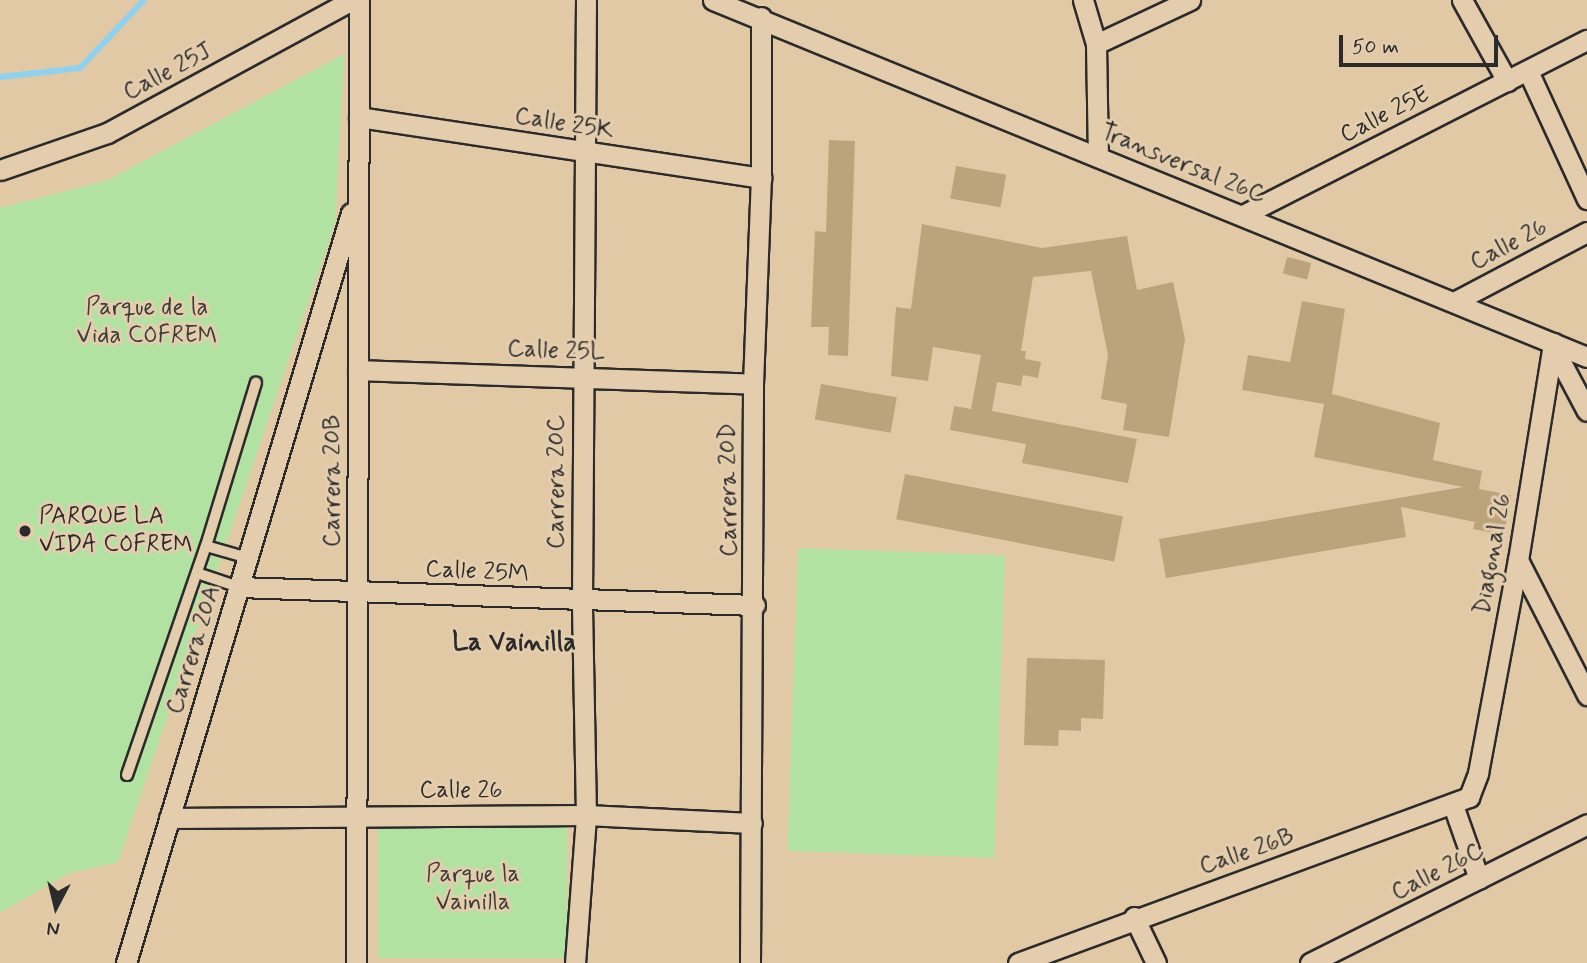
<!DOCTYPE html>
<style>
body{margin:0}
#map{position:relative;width:1587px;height:963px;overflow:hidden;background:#e1c9a6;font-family:Mynerve,sans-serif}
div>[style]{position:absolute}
.green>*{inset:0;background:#b1e2a2;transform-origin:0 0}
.stream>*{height:6px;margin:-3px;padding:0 3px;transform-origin:3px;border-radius:3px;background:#8ed2f0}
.building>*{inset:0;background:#bba47c;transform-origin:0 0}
.roads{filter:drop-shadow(2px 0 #2b2b2b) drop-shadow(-2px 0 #2b2b2b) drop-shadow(0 2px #2b2b2b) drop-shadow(0 -2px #2b2b2b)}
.lane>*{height:10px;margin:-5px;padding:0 5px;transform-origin:5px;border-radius:5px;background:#e4cdad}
.street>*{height:19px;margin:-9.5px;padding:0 9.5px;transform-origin:9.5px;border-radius:9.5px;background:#e4cdad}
.dots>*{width:19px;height:19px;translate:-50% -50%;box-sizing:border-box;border:4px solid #e4cdad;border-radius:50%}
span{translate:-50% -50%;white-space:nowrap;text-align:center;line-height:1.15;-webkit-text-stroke:6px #e4cdad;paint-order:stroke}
.street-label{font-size:24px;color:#2b2b2b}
.park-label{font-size:24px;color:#383d37}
.poi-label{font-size:24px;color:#2b2b2b}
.left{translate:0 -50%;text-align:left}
.neighbourhood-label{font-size:26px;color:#2b2b2b;font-weight:700}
.north{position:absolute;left:21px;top:872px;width:70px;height:70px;-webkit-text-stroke:5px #e4cdad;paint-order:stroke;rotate:187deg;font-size:19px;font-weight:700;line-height:28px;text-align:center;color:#2b2b2b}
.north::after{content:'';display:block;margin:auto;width:24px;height:32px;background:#2b2b2b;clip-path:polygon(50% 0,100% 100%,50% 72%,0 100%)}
.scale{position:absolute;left:1339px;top:35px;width:159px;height:32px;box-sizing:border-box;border:4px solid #2b2b2b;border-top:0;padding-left:9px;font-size:21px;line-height:24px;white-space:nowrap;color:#2b2b2b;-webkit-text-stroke:5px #e4cdad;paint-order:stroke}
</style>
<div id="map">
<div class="green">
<div style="clip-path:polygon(344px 54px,335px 223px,118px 862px,67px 874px,0 913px,0 208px,108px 180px)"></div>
<div style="left:798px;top:548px;width:207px;height:303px;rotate:2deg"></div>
<div style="left:378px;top:819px;width:189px;height:139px"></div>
</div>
<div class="stream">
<div style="left:0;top:77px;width:81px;rotate:-6.4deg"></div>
<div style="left:80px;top:68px;width:93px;rotate:-46.7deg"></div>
</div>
<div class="building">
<div style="clip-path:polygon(829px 140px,855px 141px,848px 356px,828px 355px,829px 327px,811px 327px,815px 231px,826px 232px)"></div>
<div style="left:956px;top:166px;width:51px;height:33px;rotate:10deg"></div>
<div style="clip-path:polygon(922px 224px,1042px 248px,1127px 236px,1137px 290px,1173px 282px,1185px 339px,1169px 437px,1123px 430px,1127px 404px,1101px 399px,1108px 355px,1091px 271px,1033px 277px,1021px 351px,1026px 351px,1025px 359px,1041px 362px,1038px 378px,1023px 375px,1021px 386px,997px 382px,992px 411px,1137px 439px,1128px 483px,1022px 463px,1026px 444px,950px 430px,954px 406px,971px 409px,981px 355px,933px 347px,928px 381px,891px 376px,896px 307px,911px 309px)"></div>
<div style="left:1287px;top:257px;width:25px;height:17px;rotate:14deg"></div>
<div style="clip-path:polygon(1302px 301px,1345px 309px,1332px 394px,1440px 423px,1433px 460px,1482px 471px,1479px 489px,1511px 495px,1504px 535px,1473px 529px,1475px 522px,1401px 507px,1406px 537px,1166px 578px,1159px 539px,1463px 487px,1314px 457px,1324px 404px,1242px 390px,1248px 355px,1290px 362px)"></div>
<div style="left:821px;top:384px;width:77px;height:36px;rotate:10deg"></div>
<div style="left:905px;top:474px;width:222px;height:46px;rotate:11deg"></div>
<div style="clip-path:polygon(1027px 658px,1105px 660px,1103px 719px,1081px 718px,1081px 731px,1059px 730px,1058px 746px,1024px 745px)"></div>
</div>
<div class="roads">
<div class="lane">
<div style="left:206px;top:546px;width:44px;rotate:15.9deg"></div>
<div style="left:197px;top:573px;width:44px;rotate:18.4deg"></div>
<div style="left:127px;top:775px;width:242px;rotate:-71deg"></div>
<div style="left:206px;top:546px;width:171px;rotate:-73deg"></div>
</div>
<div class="street">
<div style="left:713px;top:0;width:944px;rotate:22.22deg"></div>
<div style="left:1083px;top:0;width:46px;rotate:73.5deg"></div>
<div style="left:1096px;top:44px;width:112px;rotate:89deg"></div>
<div style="left:1462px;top:0;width:93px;rotate:60.9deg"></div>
<div style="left:1096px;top:44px;width:104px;rotate:-25.1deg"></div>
<div style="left:1528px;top:71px;width:141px;rotate:65.3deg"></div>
<div style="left:359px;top:117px;width:407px;rotate:8.6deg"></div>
<div style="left:0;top:170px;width:113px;rotate:-19.1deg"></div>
<div style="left:107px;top:133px;width:279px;rotate:-28.5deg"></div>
<div style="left:1243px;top:215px;width:386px;rotate:-27deg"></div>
<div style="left:1454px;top:302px;width:150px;rotate:-27.8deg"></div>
<div style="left:1554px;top:349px;width:70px;rotate:62deg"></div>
<div style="left:358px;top:370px;width:395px;rotate:2deg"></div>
<div style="left:1518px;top:560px;width:152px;rotate:62.9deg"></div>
<div style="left:239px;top:587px;width:516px;rotate:2deg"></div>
<div style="left:1453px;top:805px;width:78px;rotate:70.6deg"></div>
<div style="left:169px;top:818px;width:417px;rotate:-0.4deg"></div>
<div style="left:586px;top:815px;width:166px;rotate:2.8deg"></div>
<div style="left:1134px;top:917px;width:51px;rotate:64.4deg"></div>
<div style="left:126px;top:963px;width:783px;rotate:-73.3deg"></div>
<div style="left:356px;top:963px;width:963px;rotate:-89.82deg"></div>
<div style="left:575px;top:963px;width:148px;rotate:-85.7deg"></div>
<div style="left:586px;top:815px;width:213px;rotate:-91.1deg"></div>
<div style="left:582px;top:602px;width:602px;rotate:-89.62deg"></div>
<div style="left:750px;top:963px;width:579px;rotate:-89.7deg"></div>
<div style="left:753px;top:384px;width:206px;rotate:-87.8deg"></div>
<div style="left:761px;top:178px;width:161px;rotate:-90deg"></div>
<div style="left:1018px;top:963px;width:481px;rotate:-20.2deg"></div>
<div style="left:1469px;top:797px;width:26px;rotate:-69deg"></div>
<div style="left:1478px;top:773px;width:217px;rotate:-79.4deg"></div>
<div style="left:1518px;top:560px;width:220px;rotate:-80.8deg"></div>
<div style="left:1310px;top:963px;width:310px;rotate:-26.6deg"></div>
</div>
</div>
<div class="dots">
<div style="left:25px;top:531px;background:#2b2b2b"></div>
</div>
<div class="street-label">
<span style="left:168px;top:72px;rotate:-28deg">Calle 25J</span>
<span style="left:1385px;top:115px;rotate:-27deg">Calle 25E</span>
<span style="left:564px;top:124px;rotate:9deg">Calle 25K</span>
<span style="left:1183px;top:164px;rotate:22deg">Transversal 26C</span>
<span style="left:1509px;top:245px;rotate:-28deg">Calle 26</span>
<span style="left:556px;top:351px;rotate:2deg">Calle 25L</span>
<span style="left:333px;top:481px;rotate:-90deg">Carrera 20B</span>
<span style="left:557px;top:482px;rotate:-90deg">Carrera 20C</span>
<span style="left:729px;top:490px;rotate:-91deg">Carrera 20D</span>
<span style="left:1493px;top:554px;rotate:-80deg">Diagonal 26</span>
<span style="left:477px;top:572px;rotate:3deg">Calle 25M</span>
<span style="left:194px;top:650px;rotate:-73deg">Carrera 20A</span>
<span style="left:461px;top:791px">Calle 26</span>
<span style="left:1247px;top:852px;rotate:-19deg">Calle 26B</span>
<span style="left:1438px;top:872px;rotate:-27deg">Calle 26C</span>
</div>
<div class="park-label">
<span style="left:147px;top:322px">Parque de la<br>Vida COFREM</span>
<span style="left:473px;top:889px">Parque la<br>Vainilla</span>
</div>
<div class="poi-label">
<span class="left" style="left:39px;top:531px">PARQUE LA<br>VIDA COFREM</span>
</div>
<div class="neighbourhood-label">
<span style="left:514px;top:644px">La Vainilla</span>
</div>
<div class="north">N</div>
<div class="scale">50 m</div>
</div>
